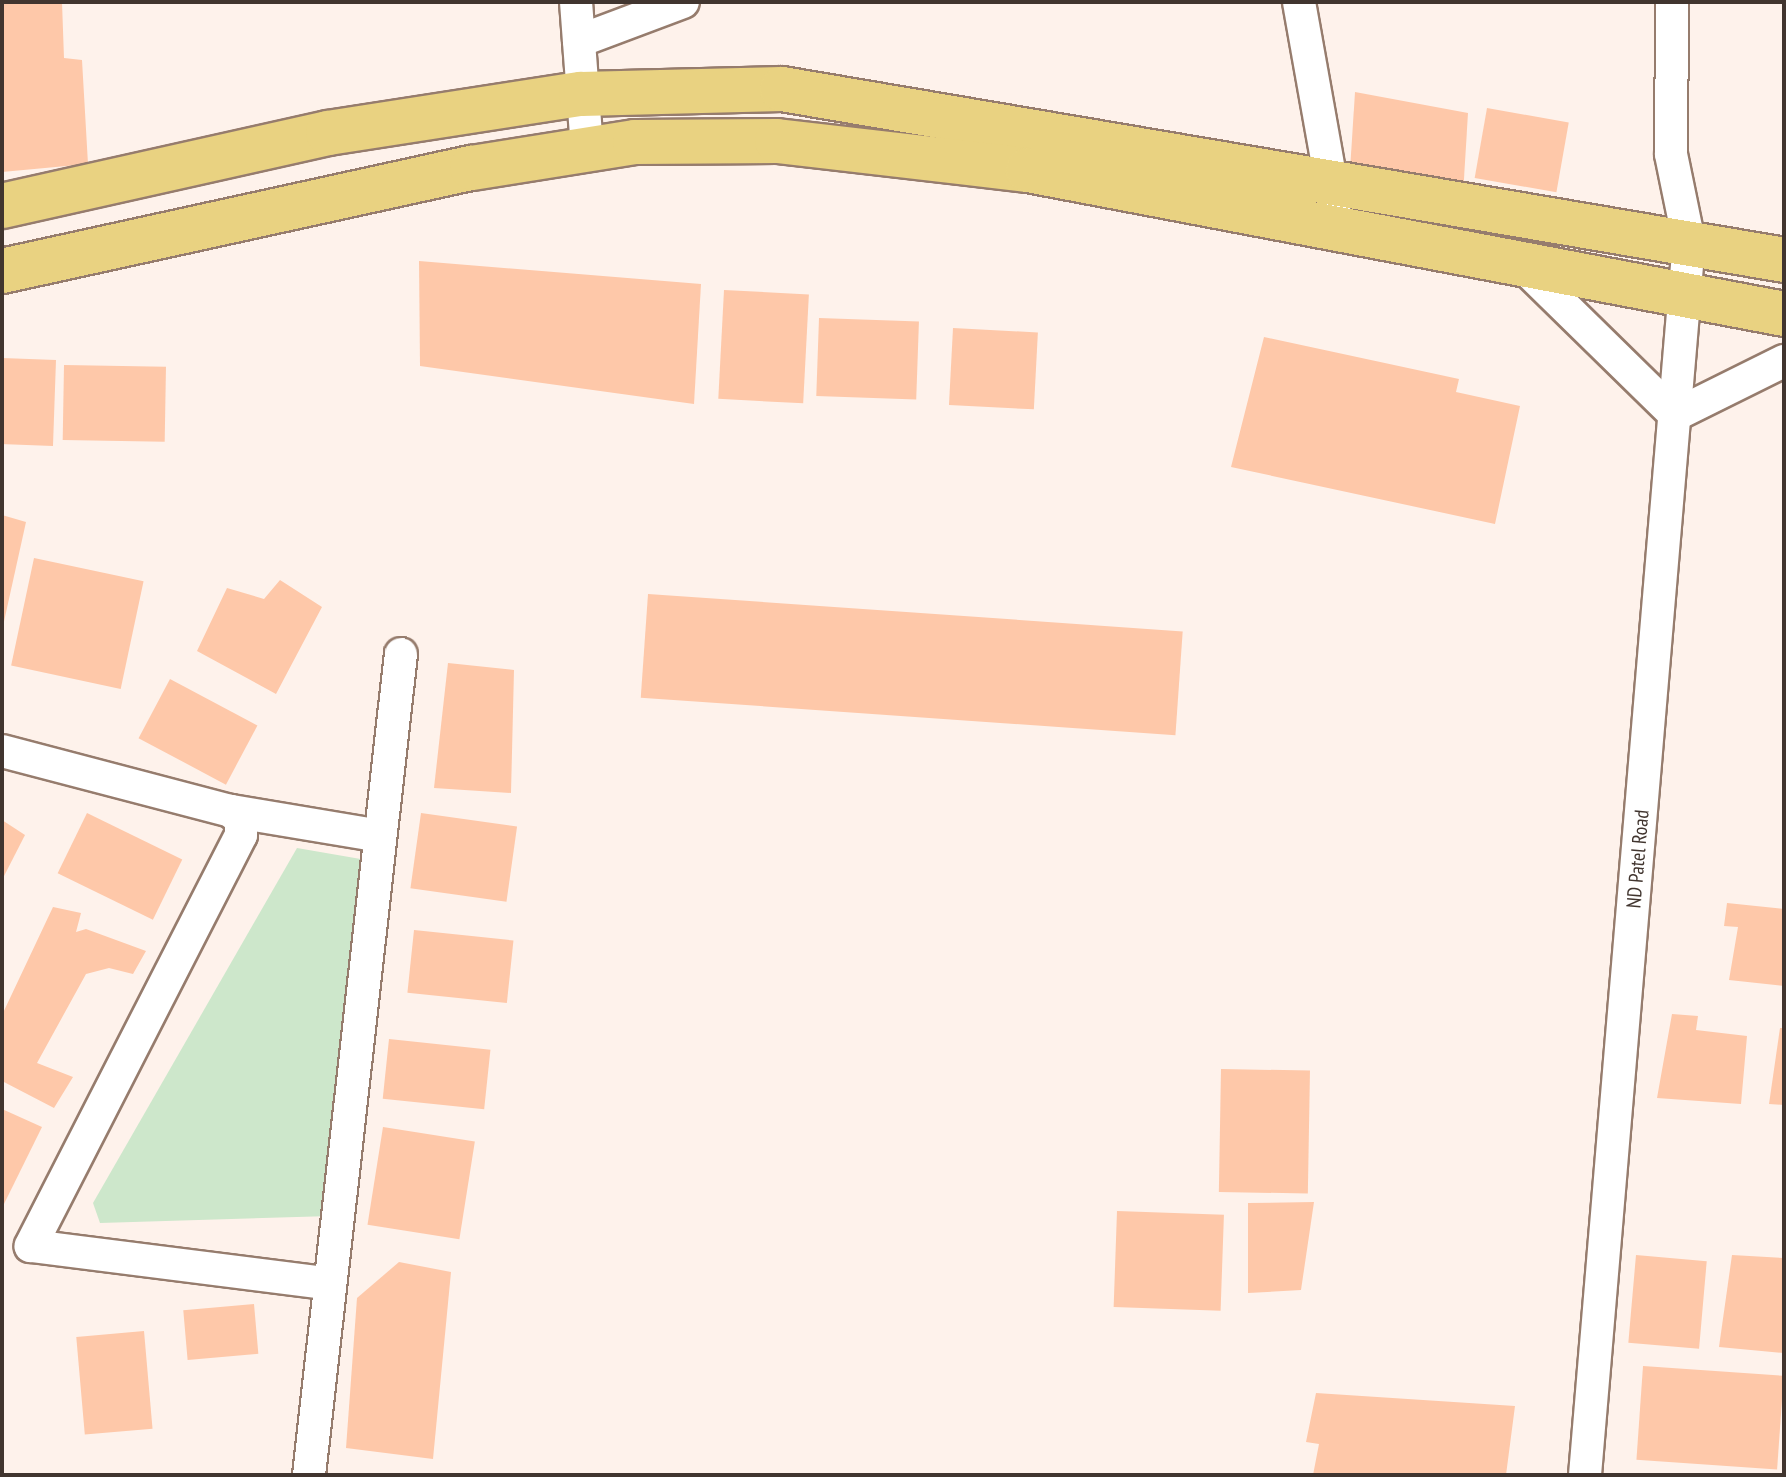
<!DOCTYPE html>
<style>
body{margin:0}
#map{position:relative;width:1786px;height:1477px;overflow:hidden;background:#fef2eb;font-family:"PT Sans Narrow",sans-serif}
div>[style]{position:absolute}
.green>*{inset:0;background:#cde7cb}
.building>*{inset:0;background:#fec8a9;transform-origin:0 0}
.roads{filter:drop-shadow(2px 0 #967c6d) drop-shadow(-2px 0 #967c6d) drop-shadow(0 2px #967c6d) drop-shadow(0 -2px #967c6d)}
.street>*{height:32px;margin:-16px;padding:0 16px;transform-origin:16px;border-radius:16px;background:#fff}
.highway>*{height:44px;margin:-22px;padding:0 22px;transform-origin:22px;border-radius:22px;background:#e9d281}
span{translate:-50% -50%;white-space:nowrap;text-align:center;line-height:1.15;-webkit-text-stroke:6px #fff;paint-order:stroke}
.street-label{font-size:20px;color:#41352f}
.frame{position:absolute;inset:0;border:4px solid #41352f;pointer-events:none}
</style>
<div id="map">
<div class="green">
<div style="clip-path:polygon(297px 848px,378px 862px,331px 1216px,100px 1223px,93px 1203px)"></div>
</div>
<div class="building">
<div style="clip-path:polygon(2px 2px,62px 2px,64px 58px,82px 60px,88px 164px,2px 172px)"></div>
<div style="clip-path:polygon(1355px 92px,1468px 113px,1463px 195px,1350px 170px)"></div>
<div style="left:1487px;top:108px;width:83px;height:71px;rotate:10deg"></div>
<div style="clip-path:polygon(419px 261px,701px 284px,694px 404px,420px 366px)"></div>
<div style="left:724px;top:290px;width:85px;height:109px;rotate:3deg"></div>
<div style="left:819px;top:318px;width:100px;height:78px;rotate:2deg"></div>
<div style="left:953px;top:328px;width:85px;height:77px;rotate:3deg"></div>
<div style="clip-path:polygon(1264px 337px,1459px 379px,1456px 392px,1520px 406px,1495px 524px,1231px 467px)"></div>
<div style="left:56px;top:360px;width:86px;height:54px;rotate:92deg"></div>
<div style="left:64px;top:365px;width:102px;height:75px;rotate:1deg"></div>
<div style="clip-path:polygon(2px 515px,26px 522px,3px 626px,2px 626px)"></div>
<div style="left:34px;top:558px;width:112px;height:110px;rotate:12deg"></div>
<div style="clip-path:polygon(280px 580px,322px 607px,276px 694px,197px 651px,227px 588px,264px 599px)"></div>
<div style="left:648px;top:594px;width:536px;height:104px;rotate:4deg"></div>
<div style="clip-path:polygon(448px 663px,514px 670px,511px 793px,434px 788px)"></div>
<div style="left:170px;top:679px;width:99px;height:67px;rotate:28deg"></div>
<div style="left:87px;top:813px;width:106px;height:67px;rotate:26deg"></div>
<div style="left:421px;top:813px;width:97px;height:76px;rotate:8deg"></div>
<div style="clip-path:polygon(2px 820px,25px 835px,2px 880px)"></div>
<div style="clip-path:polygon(1727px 903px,1784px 909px,1784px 986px,1729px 980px,1738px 927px,1724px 926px)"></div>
<div style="clip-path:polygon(53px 907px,81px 913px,76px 932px,86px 929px,146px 951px,133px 974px,109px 968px,86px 974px,37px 1063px,73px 1077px,54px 1108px,2px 1081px,2px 1015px)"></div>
<div style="left:414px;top:930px;width:100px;height:63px;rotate:6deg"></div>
<div style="clip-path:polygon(1672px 1014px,1698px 1016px,1696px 1030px,1747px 1036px,1741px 1104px,1657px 1098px)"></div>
<div style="clip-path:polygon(1780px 1028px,1784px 1028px,1784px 1105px,1769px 1104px)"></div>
<div style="left:389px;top:1039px;width:102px;height:60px;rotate:6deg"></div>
<div style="left:1221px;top:1069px;width:89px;height:123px;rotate:1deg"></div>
<div style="clip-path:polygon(2px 1109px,42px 1127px,2px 1208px)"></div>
<div style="left:383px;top:1127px;width:93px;height:99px;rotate:9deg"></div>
<div style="clip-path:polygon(1314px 1202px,1301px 1290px,1248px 1293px,1248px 1203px)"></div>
<div style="left:1117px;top:1211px;width:107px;height:96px;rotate:2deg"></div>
<div style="left:1636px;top:1255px;width:71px;height:88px;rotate:5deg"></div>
<div style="clip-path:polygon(1732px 1255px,1784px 1258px,1784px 1353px,1719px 1347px)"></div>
<div style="clip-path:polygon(399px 1262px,451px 1272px,433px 1459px,346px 1448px,357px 1298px)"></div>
<div style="left:254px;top:1304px;width:50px;height:71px;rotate:85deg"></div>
<div style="left:144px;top:1331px;width:98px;height:68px;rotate:85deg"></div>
<div style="left:1643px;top:1366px;width:141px;height:94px;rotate:4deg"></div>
<div style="clip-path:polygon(1316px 1393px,1515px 1406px,1506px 1475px,1313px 1475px,1319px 1444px,1306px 1442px)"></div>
</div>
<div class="roads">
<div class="street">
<div style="left:576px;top:2px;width:147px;rotate:85.7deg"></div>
<div style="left:1299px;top:2px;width:205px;rotate:79.9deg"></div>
<div style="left:579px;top:41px;width:111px;rotate:-20.6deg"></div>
<div style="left:1520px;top:263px;width:217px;rotate:44.4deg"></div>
<div style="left:1675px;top:415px;width:122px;rotate:-26.4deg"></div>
<div style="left:2px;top:751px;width:237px;rotate:14.7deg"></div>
<div style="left:231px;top:811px;width:13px;rotate:42deg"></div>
<div style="left:241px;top:820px;width:15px;rotate:90deg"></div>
<div style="left:241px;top:835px;width:462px;rotate:117.1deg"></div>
<div style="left:31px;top:1246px;width:301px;rotate:7.2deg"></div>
<div style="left:231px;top:811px;width:151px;rotate:9.5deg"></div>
<div style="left:309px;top:1475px;width:826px;rotate:-83.61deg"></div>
<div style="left:1585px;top:1475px;width:1237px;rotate:-85.18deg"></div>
<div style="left:1689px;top:242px;width:90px;rotate:-101.6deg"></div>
<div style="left:1671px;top:154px;width:152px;rotate:-89.6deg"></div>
</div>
<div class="highway">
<div style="left:2px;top:206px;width:334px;rotate:-12.6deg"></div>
<div style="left:328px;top:133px;width:256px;rotate:-8.8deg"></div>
<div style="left:581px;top:94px;width:201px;rotate:-1.4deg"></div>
<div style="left:782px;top:89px;width:1016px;rotate:9.68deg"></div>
<div style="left:2px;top:271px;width:481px;rotate:-12.4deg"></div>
<div style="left:472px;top:168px;width:165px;rotate:-9.1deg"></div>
<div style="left:635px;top:142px;width:142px;rotate:-0.4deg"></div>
<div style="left:777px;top:141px;width:253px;rotate:6.6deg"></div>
<div style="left:1028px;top:170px;width:770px;rotate:10.78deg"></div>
</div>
</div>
<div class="street-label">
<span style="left:1638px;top:859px;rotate:-85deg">ND Patel Road</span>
</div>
<div class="frame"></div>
</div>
